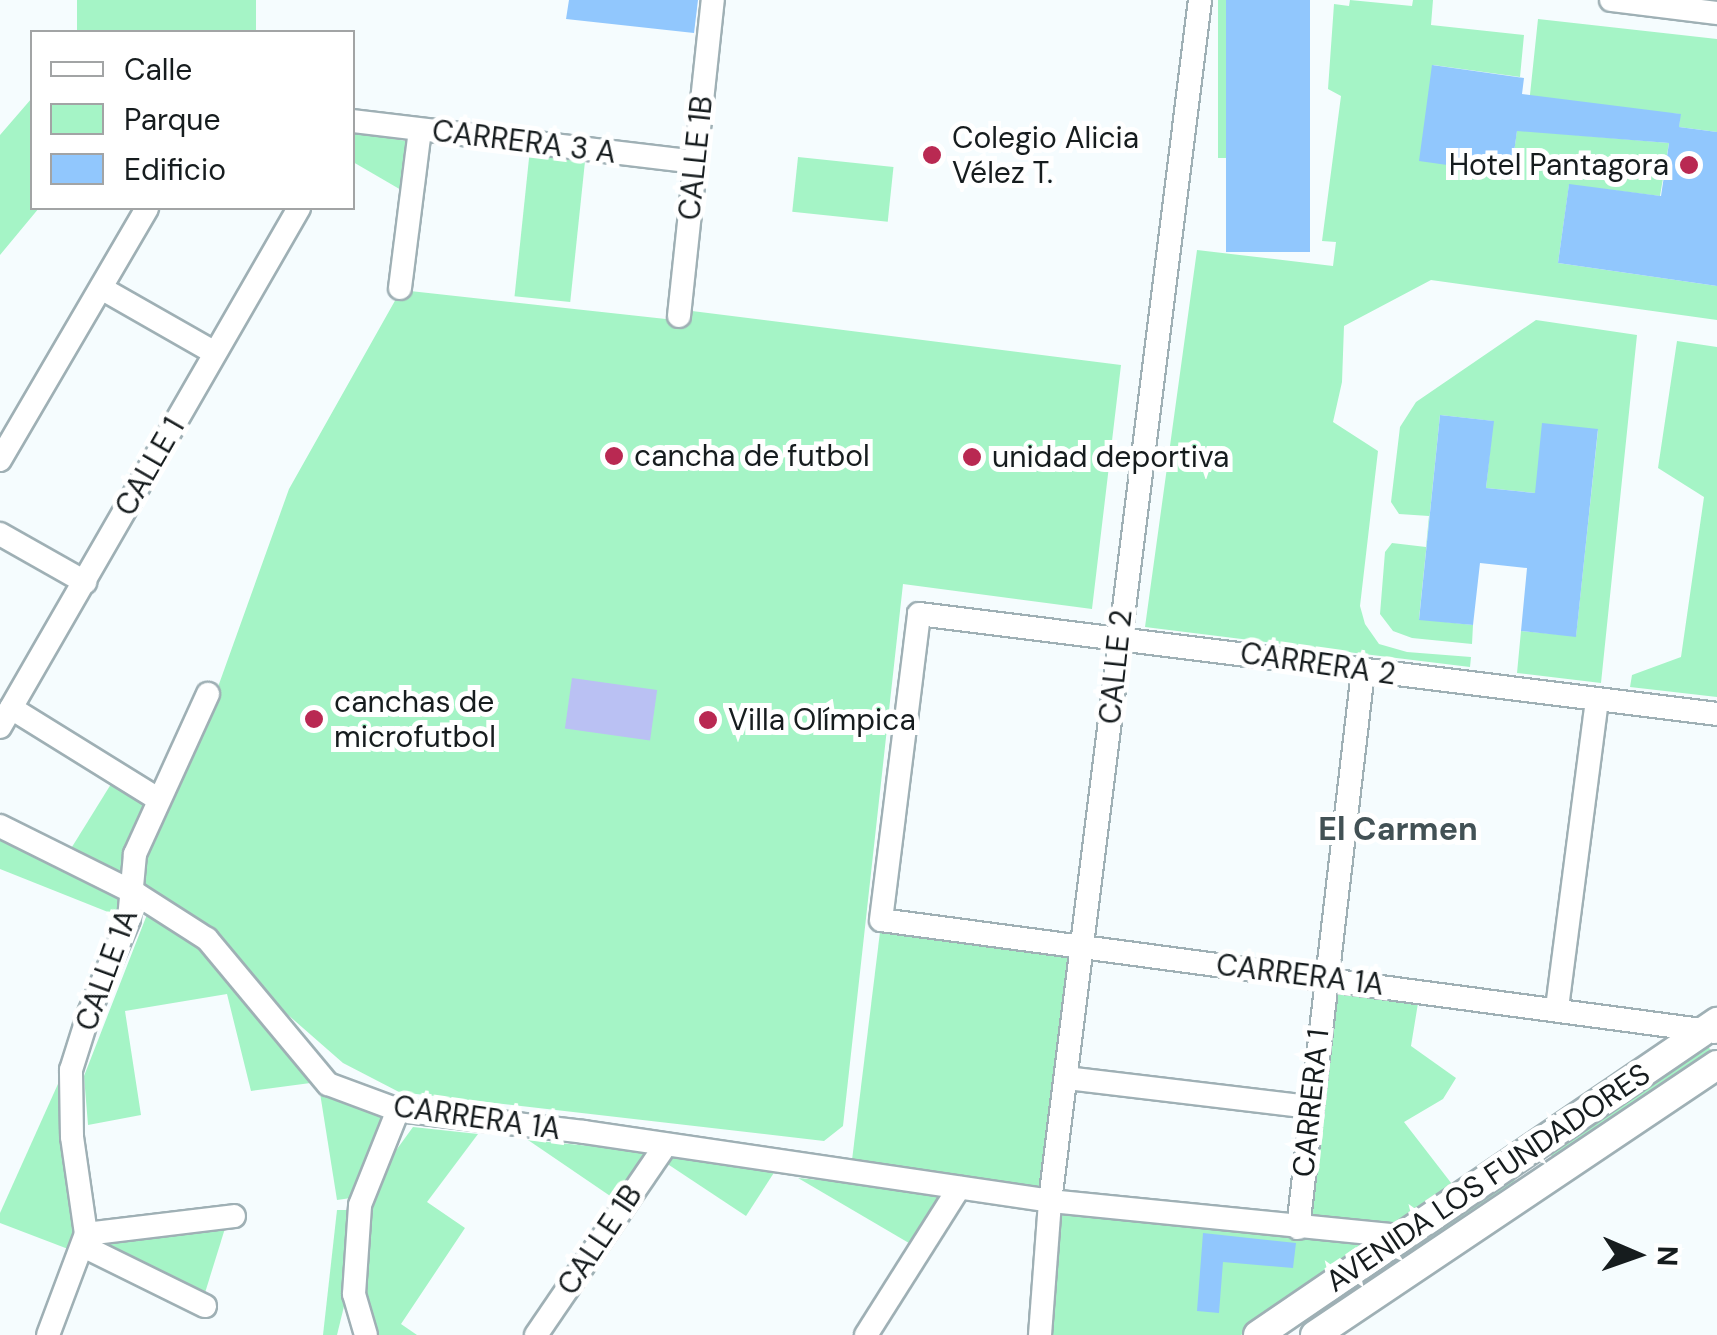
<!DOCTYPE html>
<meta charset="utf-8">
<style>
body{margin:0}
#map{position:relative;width:1717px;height:1335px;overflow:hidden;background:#f5fcfe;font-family:"DM Sans",sans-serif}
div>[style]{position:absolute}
.green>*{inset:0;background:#a5f4c6;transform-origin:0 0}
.water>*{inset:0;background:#bac1f3;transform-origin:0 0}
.building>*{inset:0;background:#91c7fd;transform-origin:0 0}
.roads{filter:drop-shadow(2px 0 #9fb0b5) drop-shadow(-2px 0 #9fb0b5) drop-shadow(0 2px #9fb0b5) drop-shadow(0 -2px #9fb0b5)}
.minor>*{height:22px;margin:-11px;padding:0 11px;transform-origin:11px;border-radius:11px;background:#fff}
.major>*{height:28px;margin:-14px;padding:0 14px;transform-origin:14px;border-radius:14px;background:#fff}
.dots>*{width:28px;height:28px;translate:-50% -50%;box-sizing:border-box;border:5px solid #fff;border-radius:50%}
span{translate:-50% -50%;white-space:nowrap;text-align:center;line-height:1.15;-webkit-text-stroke:10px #fff;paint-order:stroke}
.poi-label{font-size:30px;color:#161c1e}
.left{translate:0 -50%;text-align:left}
.right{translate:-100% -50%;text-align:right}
.street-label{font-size:30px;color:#161c1e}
.neighbourhood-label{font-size:32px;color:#425155;font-weight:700}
.legend{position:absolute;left:30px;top:30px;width:325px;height:180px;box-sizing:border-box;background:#fff;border:2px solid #a2a4a5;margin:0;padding:12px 18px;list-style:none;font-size:30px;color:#161c1e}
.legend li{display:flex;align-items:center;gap:20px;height:50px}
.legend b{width:50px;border:2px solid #a2a4a5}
.north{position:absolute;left:1587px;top:1205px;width:100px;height:100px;-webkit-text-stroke:8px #fff;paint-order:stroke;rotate:92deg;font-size:28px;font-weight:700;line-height:40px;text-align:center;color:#161c1e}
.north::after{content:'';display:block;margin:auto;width:35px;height:45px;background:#161c1e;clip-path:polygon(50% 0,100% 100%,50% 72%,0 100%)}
</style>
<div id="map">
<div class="green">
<div style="left:77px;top:0;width:179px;height:33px"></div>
<div style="left:1218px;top:0;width:8px;height:158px"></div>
<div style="clip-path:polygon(1350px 0,1412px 6px,1413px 0,1433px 0,1431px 25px,1524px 35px,1520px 77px,1433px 65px,1511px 174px,1517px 130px,1669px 143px,1660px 196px,1569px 185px,1558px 263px,1717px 286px,1717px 320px,1431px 280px,1344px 326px,1342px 382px,1333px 422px,1378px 451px,1360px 606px,1365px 624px,1379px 644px,1407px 652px,1471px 657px,1470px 667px,1145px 627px,1197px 250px,1333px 266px,1336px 242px,1322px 241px,1341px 96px,1328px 89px,1334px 4px,1349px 6px)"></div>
<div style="clip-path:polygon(1538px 19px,1717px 39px,1717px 132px,1679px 127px,1680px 114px,1529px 104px)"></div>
<div style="clip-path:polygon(32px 98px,32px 208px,39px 208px,0 255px,0 135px)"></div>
<div style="clip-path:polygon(355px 133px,413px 142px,408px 194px,353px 162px)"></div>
<div style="left:530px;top:149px;width:56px;height:148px;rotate:6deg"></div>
<div style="left:798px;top:157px;width:96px;height:55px;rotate:6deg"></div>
<div style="clip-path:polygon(401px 290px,675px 320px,692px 311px,1121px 365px,1092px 609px,903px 584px,843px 1126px,824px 1141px,399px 1092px,343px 1063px,279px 1007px,216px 931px,144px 887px,137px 866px,214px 698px,289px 489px)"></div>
<div style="clip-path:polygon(1536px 320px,1637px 335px,1601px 683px,1517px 673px,1521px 631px,1576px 636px,1598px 430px,1535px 493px,1486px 488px,1493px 421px,1440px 415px,1419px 619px,1473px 625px,1472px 644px,1412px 638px,1393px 631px,1380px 614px,1385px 552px,1392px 543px,1426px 547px,1429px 516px,1399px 514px,1391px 502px,1400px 427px,1416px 402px)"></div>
<div style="clip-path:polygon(1677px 341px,1717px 347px,1717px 697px,1630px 687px,1632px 675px,1681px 657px,1704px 497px,1658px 468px)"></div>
<div style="clip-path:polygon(116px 776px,154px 800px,128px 876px,67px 855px)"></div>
<div style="clip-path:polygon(0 832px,128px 895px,123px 918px,0 869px)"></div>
<div style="clip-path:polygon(148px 912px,199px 941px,318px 1082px,251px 1091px,227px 994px,125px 1011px,141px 1115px,88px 1125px,84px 1076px)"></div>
<div style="left:880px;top:932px;width:193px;height:234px;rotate:7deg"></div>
<div style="clip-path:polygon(1331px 986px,1419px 997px,1411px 1046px,1456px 1078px,1443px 1099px,1404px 1122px,1455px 1188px,1397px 1231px,1306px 1221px)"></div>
<div style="left:1705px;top:1042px;width:16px;height:191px;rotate:55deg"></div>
<div style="clip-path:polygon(62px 1075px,81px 1217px,76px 1252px,0 1223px,0 1213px)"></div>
<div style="clip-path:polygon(329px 1091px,390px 1113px,358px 1197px,337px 1200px,320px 1093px)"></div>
<div style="clip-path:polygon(413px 1127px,478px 1134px,427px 1202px,465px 1228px,401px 1324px,417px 1335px,375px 1335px,363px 1294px,370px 1217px,389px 1160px)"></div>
<div style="clip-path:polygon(528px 1140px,652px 1152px,619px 1202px)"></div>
<div style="clip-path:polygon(671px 1153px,777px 1168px,746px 1216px,666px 1163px)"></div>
<div style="clip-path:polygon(1510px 1174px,1518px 1185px,1374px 1286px,1366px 1270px)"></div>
<div style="clip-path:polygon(798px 1178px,945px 1192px,914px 1246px)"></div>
<div style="clip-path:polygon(1058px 1207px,1374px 1240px,1241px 1335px,1049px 1335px)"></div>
<div style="clip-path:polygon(337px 1210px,352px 1210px,346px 1298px,337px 1335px,323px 1335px)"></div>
<div style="clip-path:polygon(227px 1222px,204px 1296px,89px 1237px)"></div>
</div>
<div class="water">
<div style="left:572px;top:678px;width:86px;height:51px;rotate:8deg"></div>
</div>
<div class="building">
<div style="clip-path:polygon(569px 0,698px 0,694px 33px,566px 19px)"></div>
<div style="left:1226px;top:0;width:84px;height:252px"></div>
<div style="clip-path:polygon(1432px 65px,1524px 78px,1522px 94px,1681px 114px,1679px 127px,1717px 132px,1717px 286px,1558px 263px,1569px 184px,1661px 196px,1669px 143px,1517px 131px,1511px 174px,1419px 161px)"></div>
<div style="clip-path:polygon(1440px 415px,1494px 421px,1486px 488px,1535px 493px,1542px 423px,1598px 429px,1576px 637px,1521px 631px,1527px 568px,1480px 563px,1473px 625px,1419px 620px)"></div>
<div style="clip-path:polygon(1203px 1233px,1296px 1243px,1293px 1268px,1223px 1262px,1219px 1313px,1197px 1311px)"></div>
</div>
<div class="roads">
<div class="minor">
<div style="left:1611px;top:0;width:107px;rotate:7deg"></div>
<div style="left:352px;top:121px;width:346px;rotate:6.8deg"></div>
<div style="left:101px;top:288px;width:131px;rotate:29.7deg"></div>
<div style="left:400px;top:288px;width:159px;rotate:-82.8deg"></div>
<div style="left:679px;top:316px;width:318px;rotate:-83.9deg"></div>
<div style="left:0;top:460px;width:292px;rotate:-59.7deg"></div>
<div style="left:0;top:534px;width:98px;rotate:29.5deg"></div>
<div style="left:11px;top:708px;width:173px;rotate:31.8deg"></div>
<div style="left:0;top:727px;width:599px;rotate:-60.05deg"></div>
<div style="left:0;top:826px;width:151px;rotate:26.4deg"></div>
<div style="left:135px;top:893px;width:85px;rotate:32.6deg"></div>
<div style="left:207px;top:939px;width:189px;rotate:50.2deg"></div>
<div style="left:328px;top:1084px;width:75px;rotate:20.4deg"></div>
<div style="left:398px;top:1110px;width:187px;rotate:6.7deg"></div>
<div style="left:584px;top:1132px;width:471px;rotate:8.4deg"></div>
<div style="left:1050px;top:1201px;width:351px;rotate:5.7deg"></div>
<div style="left:1557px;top:1008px;width:311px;rotate:-82.6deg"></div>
<div style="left:1716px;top:1032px;width:842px;rotate:-172.36deg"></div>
<div style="left:881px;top:920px;width:308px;rotate:-82.9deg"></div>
<div style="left:919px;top:614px;width:804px;rotate:7.14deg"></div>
<div style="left:1066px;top:1078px;width:246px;rotate:6.8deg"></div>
<div style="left:1298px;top:1228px;width:561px;rotate:-83.34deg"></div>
<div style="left:86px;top:1234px;width:149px;rotate:-6.9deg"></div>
<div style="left:83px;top:1246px;width:136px;rotate:26.2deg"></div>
<div style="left:48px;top:1335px;width:108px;rotate:-69.4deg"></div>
<div style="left:86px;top:1234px;width:98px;rotate:-98.2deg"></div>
<div style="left:72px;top:1137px;width:67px;rotate:-90.9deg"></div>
<div style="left:71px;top:1070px;width:60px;rotate:-72.5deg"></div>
<div style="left:89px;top:1013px;width:102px;rotate:-66.9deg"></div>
<div style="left:129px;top:919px;width:65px;rotate:-84.7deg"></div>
<div style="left:135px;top:854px;width:176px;rotate:-65.5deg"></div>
<div style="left:366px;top:1335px;width:43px;rotate:-106.3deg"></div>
<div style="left:354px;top:1294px;width:89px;rotate:-86.1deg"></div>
<div style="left:360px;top:1205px;width:102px;rotate:-68.2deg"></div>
<div style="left:536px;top:1335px;width:229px;rotate:-55.7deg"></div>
<div style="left:866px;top:1335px;width:174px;rotate:-57.7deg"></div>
<div style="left:1040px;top:1335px;width:134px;rotate:-85.7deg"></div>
<div style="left:1050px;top:1201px;width:1210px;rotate:-82.88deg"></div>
</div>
<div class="major">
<div style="left:1258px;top:1335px;width:556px;rotate:-34.29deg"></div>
<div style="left:1315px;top:1335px;width:484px;rotate:-33.9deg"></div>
</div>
</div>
<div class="dots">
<div style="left:932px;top:155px;background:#b92952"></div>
<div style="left:1689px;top:165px;background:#b92952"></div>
<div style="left:614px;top:456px;background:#b92952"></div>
<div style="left:972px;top:457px;background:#b92952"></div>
<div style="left:314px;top:719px;background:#b92952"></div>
<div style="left:708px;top:720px;background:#b92952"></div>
</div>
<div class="poi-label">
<span class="left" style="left:952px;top:155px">Colegio Alicia<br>Vélez T.</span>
<span class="right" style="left:1669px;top:165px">Hotel Pantagora</span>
<span class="left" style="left:634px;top:456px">cancha de futbol</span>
<span class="left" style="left:992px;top:457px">unidad deportiva</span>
<span class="left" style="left:334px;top:719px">canchas de<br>microfutbol</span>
<span class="left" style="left:728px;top:720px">Villa Olímpica</span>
</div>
<div class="street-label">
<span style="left:524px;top:142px;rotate:7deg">CARRERA 3 A</span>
<span style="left:696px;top:158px;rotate:-84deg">CALLE 1B</span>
<span style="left:150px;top:467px;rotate:-60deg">CALLE 1</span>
<span style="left:1318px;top:664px;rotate:8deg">CARRERA 2</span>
<span style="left:1116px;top:667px;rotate:-84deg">CALLE 2</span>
<span style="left:107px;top:970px;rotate:-70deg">CALLE 1A</span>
<span style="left:1300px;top:975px;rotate:7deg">CARRERA 1A</span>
<span style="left:1311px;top:1103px;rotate:-84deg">CARRERA 1</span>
<span style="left:477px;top:1118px;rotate:8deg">CARRERA 1A</span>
<span style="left:1488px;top:1178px;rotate:-34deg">AVENIDA LOS FUNDADORES</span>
<span style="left:600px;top:1240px;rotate:-56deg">CALLE 1B</span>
</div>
<div class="neighbourhood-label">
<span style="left:1398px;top:829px">El Carmen</span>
</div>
<ul class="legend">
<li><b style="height:12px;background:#fff"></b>Calle</li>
<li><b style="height:28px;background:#a5f4c6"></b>Parque</li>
<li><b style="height:28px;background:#91c7fd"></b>Edificio</li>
</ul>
<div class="north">N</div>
</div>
